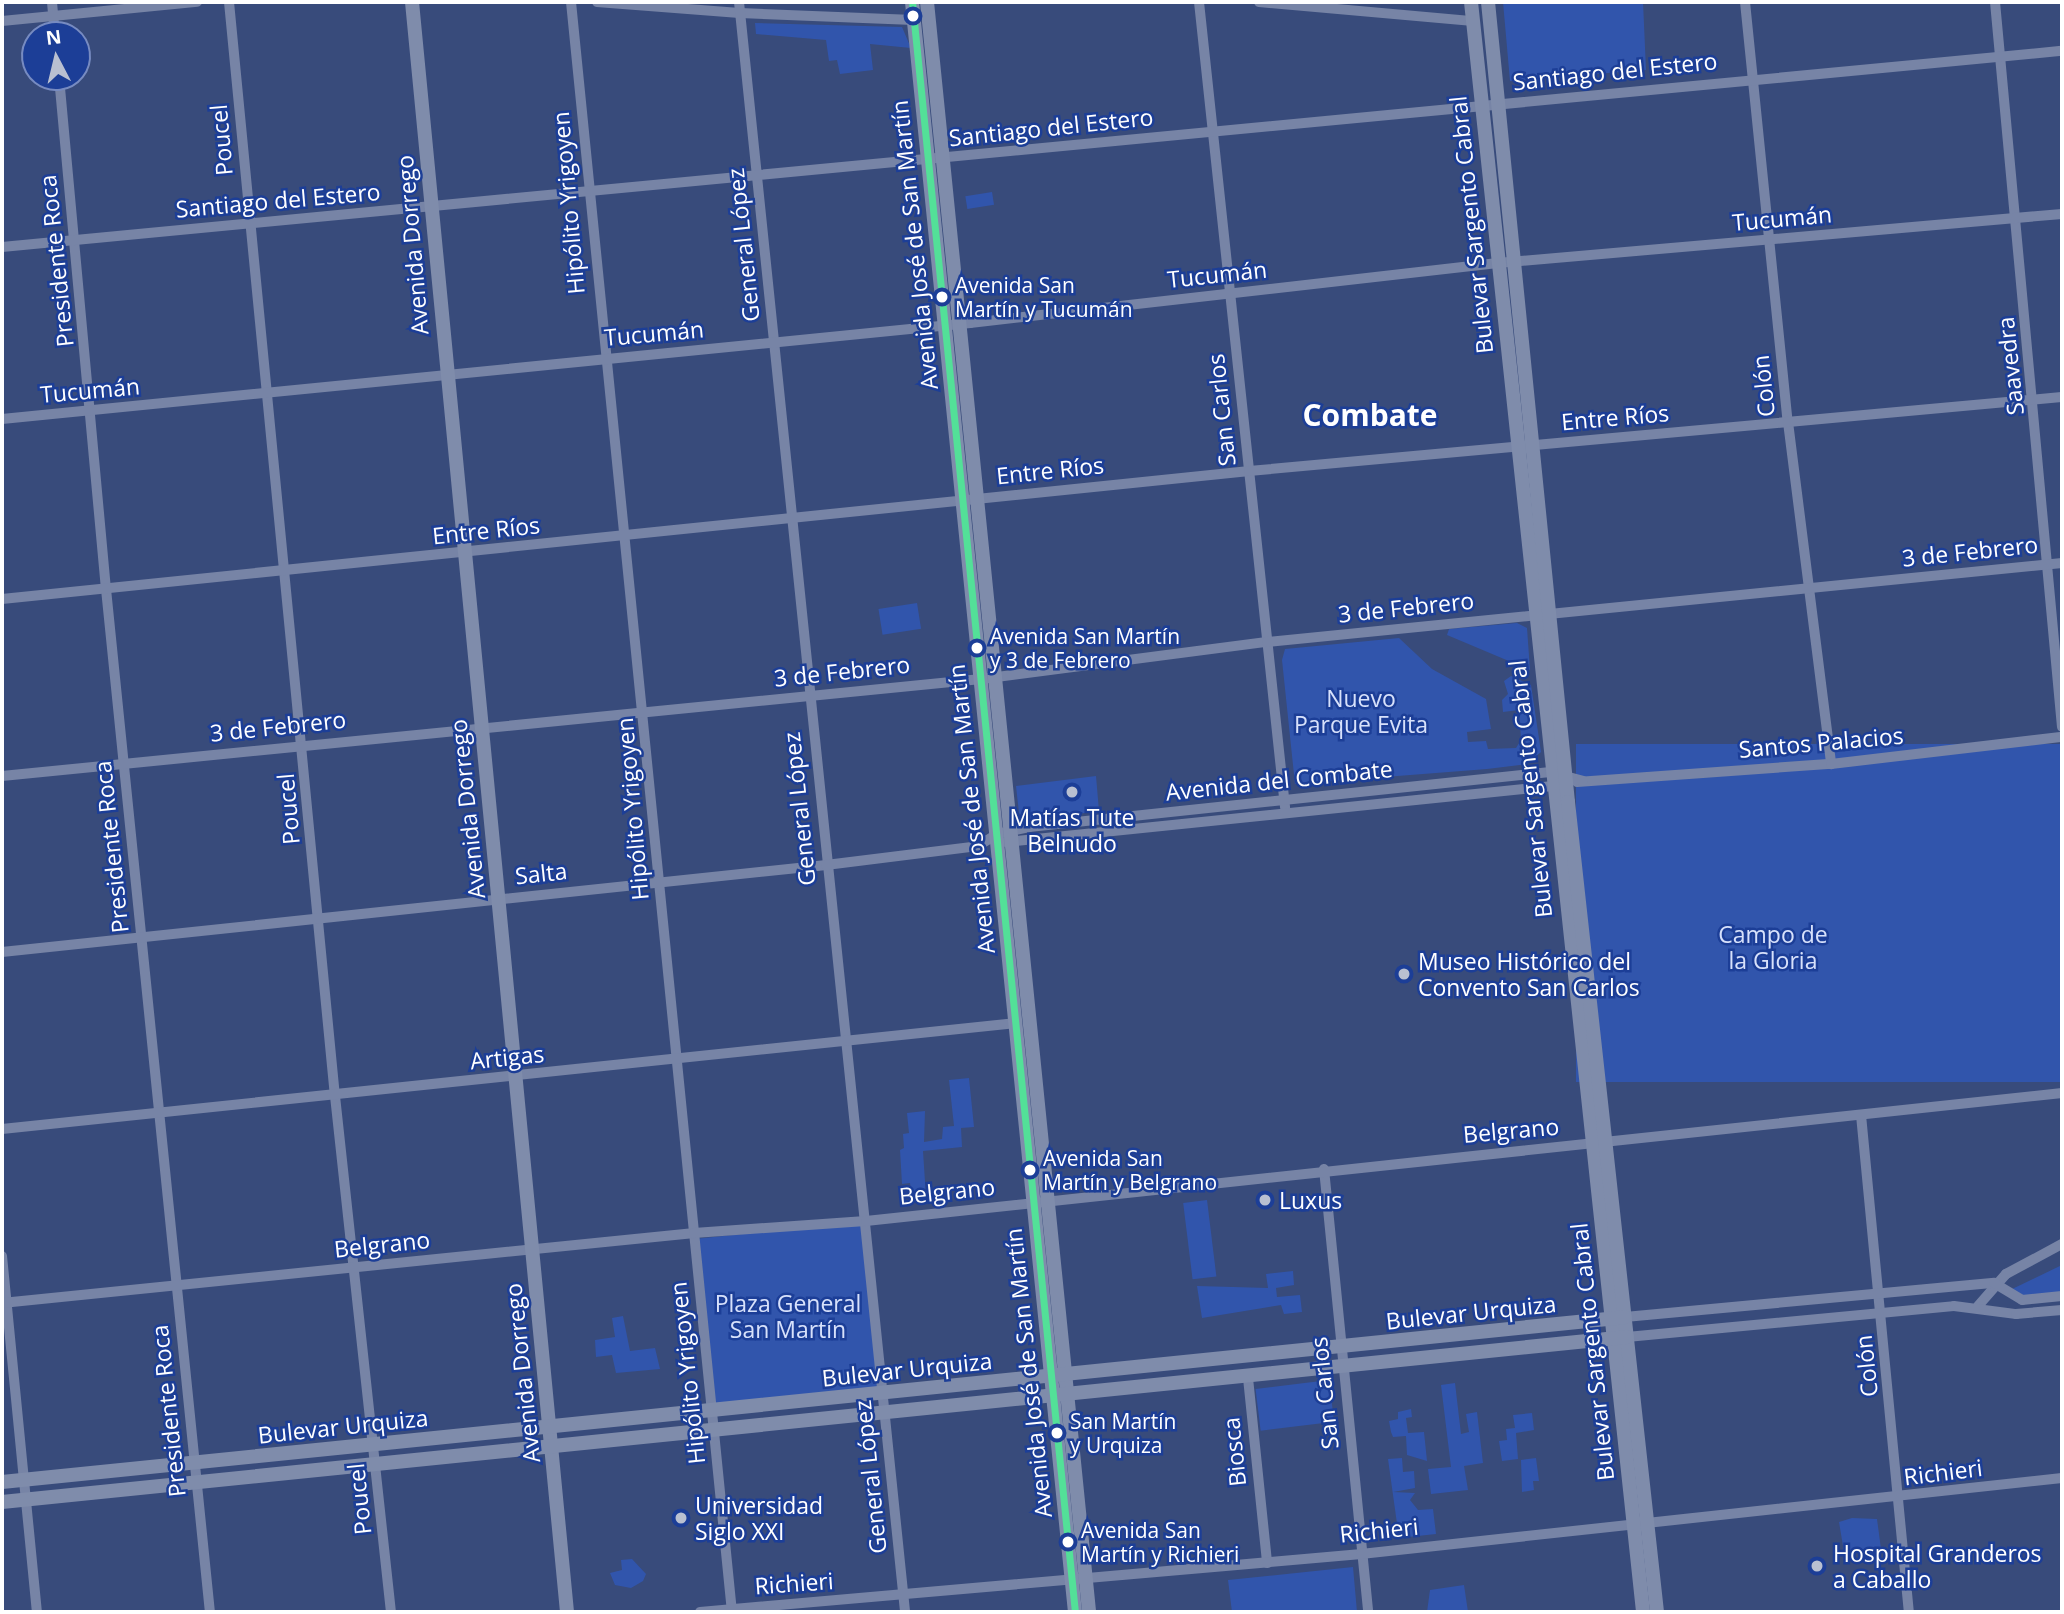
<!DOCTYPE html>
<meta charset="utf-8">
<style>
body{margin:0}
#map{position:relative;width:2064px;height:1614px;overflow:hidden;background:#384b7b;font-family:"Open Sans",sans-serif}
div>[style]{position:absolute}
.green>*{inset:0;background:#3155ac;transform-origin:0 0}
.minor>*{height:10px;margin:-5px;padding:0 5px;transform-origin:5px;border-radius:5px;background:#7784a6}
.major>*{height:14px;margin:-7px;padding:0 7px;transform-origin:7px;border-radius:7px;background:#7f8cab}
.bus-1>*{height:7px;margin:-3.5px;padding:0 3.5px;transform-origin:3.5px;border-radius:3.5px;background:#53e098}
.dots>*{width:19px;height:19px;translate:-50% -50%;box-sizing:border-box;border:4px solid #1c3e97;border-radius:50%}
span{translate:-50% -50%;white-space:nowrap;text-align:center;line-height:1.15;-webkit-text-stroke:5px #1c3e97;paint-order:stroke}
.bus-label{font-size:21px;color:#fff}
.left{translate:0 -50%;text-align:left}
.street-label{font-size:23px;color:#fff}
.park-label{font-size:23px;color:#d7e1fb}
.poi-label{font-size:23px;color:#fff}
.district-label{font-size:30px;color:#fff;font-weight:700}
.frame{position:absolute;inset:0;border:4px solid #fff;pointer-events:none}
.north{position:absolute;left:21px;top:21px;width:70px;height:70px;box-sizing:border-box;background:#1c3e97;border:2px solid #778bc1;border-radius:50%;rotate:353deg;font-size:19px;font-weight:700;line-height:28px;text-align:center;color:#fff}
.north::after{content:'';display:block;margin:auto;width:24px;height:32px;background:#b9c0d1;clip-path:polygon(50% 0,100% 100%,50% 72%,0 100%)}
</style>
<div id="map">
<div class="green">
<div style="clip-path:polygon(1503px 2px,1643px 2px,1646px 70px,1510px 81px)"></div>
<div style="clip-path:polygon(755px 23px,902px 27px,911px 48px,870px 44px,873px 70px,840px 74px,837px 60px,829px 61px,826px 40px,756px 34px)"></div>
<div style="left:992px;top:192px;width:13px;height:27px;rotate:81deg"></div>
<div style="left:917px;top:603px;width:26px;height:39px;rotate:81deg"></div>
<div style="clip-path:polygon(1517px 623px,1527px 628px,1530px 670px,1447px 635px,1449px 629px)"></div>
<div style="clip-path:polygon(1399px 638px,1432px 669px,1486px 699px,1491px 729px,1467px 732px,1468px 742px,1486px 741px,1488px 749px,1516px 748px,1521px 740px,1519px 710px,1503px 712px,1502px 700px,1508px 694px,1504px 681px,1511px 676px,1531px 685px,1541px 752px,1527px 764px,1487px 769px,1295px 784px,1282px 660px,1285px 649px)"></div>
<div style="left:2062px;top:744px;width:338px;height:486px;rotate:90deg"></div>
<div style="clip-path:polygon(1096px 776px,1099px 811px,1026px 821px,1019px 813px,1016px 786px)"></div>
<div style="clip-path:polygon(969px 1078px,974px 1127px,961px 1128px,962px 1147px,923px 1151px,926px 1197px,912px 1199px,910px 1183px,902px 1184px,900px 1150px,904px 1148px,903px 1134px,909px 1133px,907px 1113px,925px 1111px,924px 1142px,942px 1139px,943px 1127px,954px 1126px,949px 1080px)"></div>
<div style="left:1207px;top:1200px;width:77px;height:24px;rotate:83deg"></div>
<div style="left:866px;top:1221px;width:175px;height:172px;rotate:84deg"></div>
<div style="clip-path:polygon(2062px 1265px,2062px 1296px,2022px 1300px,2008px 1291px)"></div>
<div style="clip-path:polygon(1293px 1271px,1294px 1285px,1276px 1288px,1277px 1297px,1300px 1295px,1302px 1312px,1284px 1314px,1281px 1305px,1202px 1318px,1197px 1286px,1268px 1288px,1266px 1274px)"></div>
<div style="clip-path:polygon(623px 1316px,630px 1351px,655px 1348px,660px 1369px,616px 1373px,612px 1355px,596px 1357px,595px 1340px,615px 1337px,612px 1318px)"></div>
<div style="left:1329px;top:1380px;width:42px;height:74px;rotate:83deg"></div>
<div style="clip-path:polygon(1455px 1383px,1461px 1434px,1469px 1432px,1466px 1414px,1477px 1412px,1483px 1463px,1464px 1466px,1468px 1490px,1431px 1494px,1428px 1469px,1451px 1467px,1441px 1385px)"></div>
<div style="clip-path:polygon(1411px 1409px,1412px 1417px,1406px 1418px,1408px 1433px,1424px 1432px,1427px 1461px,1407px 1455px,1406px 1436px,1393px 1437px,1391px 1432px,1389px 1421px,1398px 1419px,1398px 1412px)"></div>
<div style="clip-path:polygon(1532px 1413px,1534px 1430px,1516px 1433px,1518px 1459px,1502px 1461px,1499px 1441px,1507px 1440px,1506px 1429px,1515px 1428px,1513px 1415px)"></div>
<div style="clip-path:polygon(1402px 1458px,1403px 1472px,1414px 1471px,1415px 1488px,1393px 1492px,1415px 1493px,1410px 1500px,1418px 1510px,1433px 1509px,1436px 1534px,1399px 1538px,1388px 1459px)"></div>
<div style="clip-path:polygon(1536px 1458px,1539px 1481px,1533px 1481px,1534px 1490px,1522px 1492px,1521px 1460px)"></div>
<div style="clip-path:polygon(1852px 1518px,1877px 1519px,1881px 1549px,1844px 1552px,1839px 1522px)"></div>
<div style="clip-path:polygon(632px 1559px,646px 1574px,643px 1581px,631px 1588px,615px 1585px,610px 1573px,622px 1570px,621px 1560px)"></div>
<div style="clip-path:polygon(1353px 1567px,1357px 1612px,1232px 1612px,1228px 1580px)"></div>
<div style="clip-path:polygon(1464px 1585px,1468px 1612px,1427px 1612px,1430px 1590px)"></div>
</div>
<div class="minor">
<div style="left:52px;top:2px;width:33px;rotate:85deg"></div>
<div style="left:229px;top:2px;width:1099px;rotate:84.47deg"></div>
<div style="left:335px;top:1096px;width:519px;rotate:83.81deg"></div>
<div style="left:571px;top:2px;width:1618px;rotate:84.29deg"></div>
<div style="left:597px;top:2px;width:143px;rotate:4.4deg"></div>
<div style="left:740px;top:13px;width:174px;rotate:2.3deg"></div>
<div style="left:739px;top:2px;width:1619px;rotate:84.11deg"></div>
<div style="left:1199px;top:2px;width:810px;rotate:83.9deg"></div>
<div style="left:1259px;top:2px;width:215px;rotate:5.1deg"></div>
<div style="left:1745px;top:2px;width:422px;rotate:84.2deg"></div>
<div style="left:1788px;top:422px;width:345px;rotate:82.8deg"></div>
<div style="left:1995px;top:2px;width:728px;rotate:84.72deg"></div>
<div style="left:2px;top:21px;width:196px;rotate:-5.6deg"></div>
<div style="left:59px;top:77px;width:514px;rotate:84.76deg"></div>
<div style="left:106px;top:589px;width:1028px;rotate:84.2deg"></div>
<div style="left:2px;top:247px;width:2069px;rotate:-5.44deg"></div>
<div style="left:2px;top:419px;width:973px;rotate:-5.66deg"></div>
<div style="left:970px;top:323px;width:531px;rotate:-6.48deg"></div>
<div style="left:1498px;top:263px;width:566px;rotate:-4.97deg"></div>
<div style="left:2px;top:599px;width:1254px;rotate:-5.86deg"></div>
<div style="left:1249px;top:471px;width:816px;rotate:-5.2deg"></div>
<div style="left:2px;top:776px;width:984px;rotate:-5.66deg"></div>
<div style="left:981px;top:679px;width:288px;rotate:-7.4deg"></div>
<div style="left:1267px;top:642px;width:799px;rotate:-5.67deg"></div>
<div style="left:1577px;top:782px;width:255px;rotate:-4.1deg"></div>
<div style="left:1831px;top:764px;width:233px;rotate:-6.7deg"></div>
<div style="left:1006px;top:842px;width:559px;rotate:-5.85deg"></div>
<div style="left:2px;top:952px;width:829px;rotate:-6.03deg"></div>
<div style="left:826px;top:865px;width:153px;rotate:-7.1deg"></div>
<div style="left:978px;top:846px;width:22px;rotate:-32deg"></div>
<div style="left:997px;top:834px;width:33px;rotate:-12deg"></div>
<div style="left:1029px;top:827px;width:524px;rotate:-6.03deg"></div>
<div style="left:1550px;top:772px;width:34px;rotate:15deg"></div>
<div style="left:1861px;top:1115px;width:499px;rotate:84.5deg"></div>
<div style="left:2px;top:1129px;width:1020px;rotate:-5.97deg"></div>
<div style="left:1324px;top:1169px;width:445px;rotate:84.3deg"></div>
<div style="left:2px;top:1256px;width:358px;rotate:84.4deg"></div>
<div style="left:2px;top:1303px;width:696px;rotate:-5.78deg"></div>
<div style="left:694px;top:1233px;width:172px;rotate:-4deg"></div>
<div style="left:866px;top:1221px;width:1203px;rotate:-6.11deg"></div>
<div style="left:1978px;top:1306px;width:43px;rotate:-48.8deg"></div>
<div style="left:2006px;top:1274px;width:64px;rotate:-28.2deg"></div>
<div style="left:1625px;top:1317px;width:371px;rotate:-5.3deg"></div>
<div style="left:1994px;top:1283px;width:33px;rotate:31deg"></div>
<div style="left:2022px;top:1300px;width:40px;rotate:-5.7deg"></div>
<div style="left:1627px;top:1337px;width:328px;rotate:-5.4deg"></div>
<div style="left:1954px;top:1306px;width:63px;rotate:7.4deg"></div>
<div style="left:2016px;top:1314px;width:46px;rotate:-5deg"></div>
<div style="left:1248px;top:1378px;width:186px;rotate:84.1deg"></div>
<div style="left:700px;top:1612px;width:664px;rotate:-5.01deg"></div>
<div style="left:1361px;top:1554px;width:705px;rotate:-6.19deg"></div>
</div>
<div class="major">
<div style="left:412px;top:2px;width:1617px;rotate:84.5deg"></div>
<div style="left:912px;top:2px;width:1618px;rotate:84.22deg"></div>
<div style="left:927px;top:2px;width:1618px;rotate:84.25deg"></div>
<div style="left:1471px;top:2px;width:1619px;rotate:83.9deg"></div>
<div style="left:1488px;top:2px;width:804px;rotate:84.29deg"></div>
<div style="left:1568px;top:802px;width:815px;rotate:83.73deg"></div>
<div style="left:2px;top:1482px;width:1631px;rotate:-5.8deg"></div>
<div style="left:2px;top:1502px;width:1633px;rotate:-5.8deg"></div>
</div>
<div class="bus-1">
<div style="left:912px;top:2px;width:1618px;rotate:84.22deg"></div>
</div>
<div class="dots">
<div style="left:913px;top:16px;background:#fff"></div>
<div style="left:942px;top:297px;background:#fff"></div>
<div style="left:977px;top:648px;background:#fff"></div>
<div style="left:1072px;top:792px;background:#b9c0d1"></div>
<div style="left:1404px;top:974px;background:#b9c0d1"></div>
<div style="left:1030px;top:1170px;background:#fff"></div>
<div style="left:1265px;top:1200px;background:#b9c0d1"></div>
<div style="left:1057px;top:1433px;background:#fff"></div>
<div style="left:681px;top:1518px;background:#b9c0d1"></div>
<div style="left:1068px;top:1542px;background:#fff"></div>
<div style="left:1817px;top:1566px;background:#b9c0d1"></div>
</div>
<div class="bus-label">
<span class="left" style="left:955px;top:297px">Avenida San<br>Martín y Tucumán</span>
<span class="left" style="left:990px;top:648px">Avenida San Martín<br>y 3 de Febrero</span>
<span class="left" style="left:1043px;top:1170px">Avenida San<br>Martín y Belgrano</span>
<span class="left" style="left:1070px;top:1433px">San Martín<br>y Urquiza</span>
<span class="left" style="left:1081px;top:1542px">Avenida San<br>Martín y Richieri</span>
</div>
<div class="street-label">
<span style="left:1615px;top:71px;rotate:-6deg">Santiago del Estero</span>
<span style="left:1051px;top:127px;rotate:-6deg">Santiago del Estero</span>
<span style="left:221px;top:140px;rotate:-95deg">Poucel</span>
<span style="left:278px;top:200px;rotate:-5deg">Santiago del Estero</span>
<span style="left:568px;top:203px;rotate:-95deg">Hipólito Yrigoyen</span>
<span style="left:1782px;top:218px;rotate:-5deg">Tucumán</span>
<span style="left:1471px;top:225px;rotate:-96deg">Bulevar Sargento Cabral</span>
<span style="left:412px;top:245px;rotate:-95deg">Avenida Dorrego</span>
<span style="left:743px;top:245px;rotate:-96deg">General López</span>
<span style="left:914px;top:245px;rotate:-96deg">Avenida José de San Martín</span>
<span style="left:56px;top:261px;rotate:-96deg">Presidente Roca</span>
<span style="left:1217px;top:274px;rotate:-6deg">Tucumán</span>
<span style="left:654px;top:333px;rotate:-5deg">Tucumán</span>
<span style="left:2010px;top:366px;rotate:-96deg">Saavedra</span>
<span style="left:1763px;top:386px;rotate:-96deg">Colón</span>
<span style="left:90px;top:390px;rotate:-5deg">Tucumán</span>
<span style="left:1221px;top:410px;rotate:-96deg">San Carlos</span>
<span style="left:1615px;top:417px;rotate:-5deg">Entre Ríos</span>
<span style="left:1050px;top:470px;rotate:-6deg">Entre Ríos</span>
<span style="left:486px;top:530px;rotate:-6deg">Entre Ríos</span>
<span style="left:1970px;top:551px;rotate:-6deg">3 de Febrero</span>
<span style="left:1406px;top:607px;rotate:-6deg">3 de Febrero</span>
<span style="left:842px;top:671px;rotate:-6deg">3 de Febrero</span>
<span style="left:278px;top:726px;rotate:-6deg">3 de Febrero</span>
<span style="left:1821px;top:742px;rotate:-5deg">Santos Palacios</span>
<span style="left:1279px;top:780px;rotate:-6deg">Avenida del Combate</span>
<span style="left:1530px;top:789px;rotate:-96deg">Bulevar Sargento Cabral</span>
<span style="left:288px;top:809px;rotate:-95deg">Poucel</span>
<span style="left:467px;top:809px;rotate:-96deg">Avenida Dorrego</span>
<span style="left:632px;top:809px;rotate:-95deg">Hipólito Yrigoyen</span>
<span style="left:799px;top:809px;rotate:-96deg">General López</span>
<span style="left:971px;top:809px;rotate:-96deg">Avenida José de San Martín</span>
<span style="left:111px;top:847px;rotate:-96deg">Presidente Roca</span>
<span style="left:541px;top:873px;rotate:-6deg">Salta</span>
<span style="left:507px;top:1057px;rotate:-6deg">Artigas</span>
<span style="left:1511px;top:1130px;rotate:-5deg">Belgrano</span>
<span style="left:947px;top:1191px;rotate:-6deg">Belgrano</span>
<span style="left:382px;top:1244px;rotate:-6deg">Belgrano</span>
<span style="left:1471px;top:1312px;rotate:-6deg">Bulevar Urquiza</span>
<span style="left:1592px;top:1352px;rotate:-96deg">Bulevar Sargento Cabral</span>
<span style="left:1866px;top:1366px;rotate:-96deg">Colón</span>
<span style="left:907px;top:1369px;rotate:-6deg">Bulevar Urquiza</span>
<span style="left:522px;top:1373px;rotate:-96deg">Avenida Dorrego</span>
<span style="left:687px;top:1373px;rotate:-96deg">Hipólito Yrigoyen</span>
<span style="left:1028px;top:1373px;rotate:-96deg">Avenida José de San Martín</span>
<span style="left:1324px;top:1393px;rotate:-96deg">San Carlos</span>
<span style="left:168px;top:1411px;rotate:-96deg">Presidente Roca</span>
<span style="left:343px;top:1426px;rotate:-6deg">Bulevar Urquiza</span>
<span style="left:1234px;top:1452px;rotate:-96deg">Biosca</span>
<span style="left:1943px;top:1472px;rotate:-7deg">Richieri</span>
<span style="left:870px;top:1477px;rotate:-96deg">General López</span>
<span style="left:359px;top:1499px;rotate:-96deg">Poucel</span>
<span style="left:1379px;top:1530px;rotate:-6deg">Richieri</span>
<span style="left:794px;top:1583px;rotate:-4deg">Richieri</span>
</div>
<div class="park-label">
<span style="left:1361px;top:711px">Nuevo<br>Parque Evita</span>
<span style="left:1773px;top:947px">Campo de<br>la Gloria</span>
<span style="left:788px;top:1316px">Plaza General<br>San Martín</span>
</div>
<div class="poi-label">
<span style="left:1072px;top:830px">Matías Tute<br>Belnudo</span>
<span class="left" style="left:1418px;top:974px">Museo Histórico del<br>Convento San Carlos</span>
<span class="left" style="left:1279px;top:1200px">Luxus</span>
<span class="left" style="left:695px;top:1518px">Universidad<br>Siglo XXI</span>
<span class="left" style="left:1833px;top:1566px">Hospital Granderos<br>a Caballo</span>
</div>
<div class="district-label">
<span style="left:1370px;top:415px">Combate</span>
</div>
<div class="frame"></div>
<div class="north">N</div>
</div>
